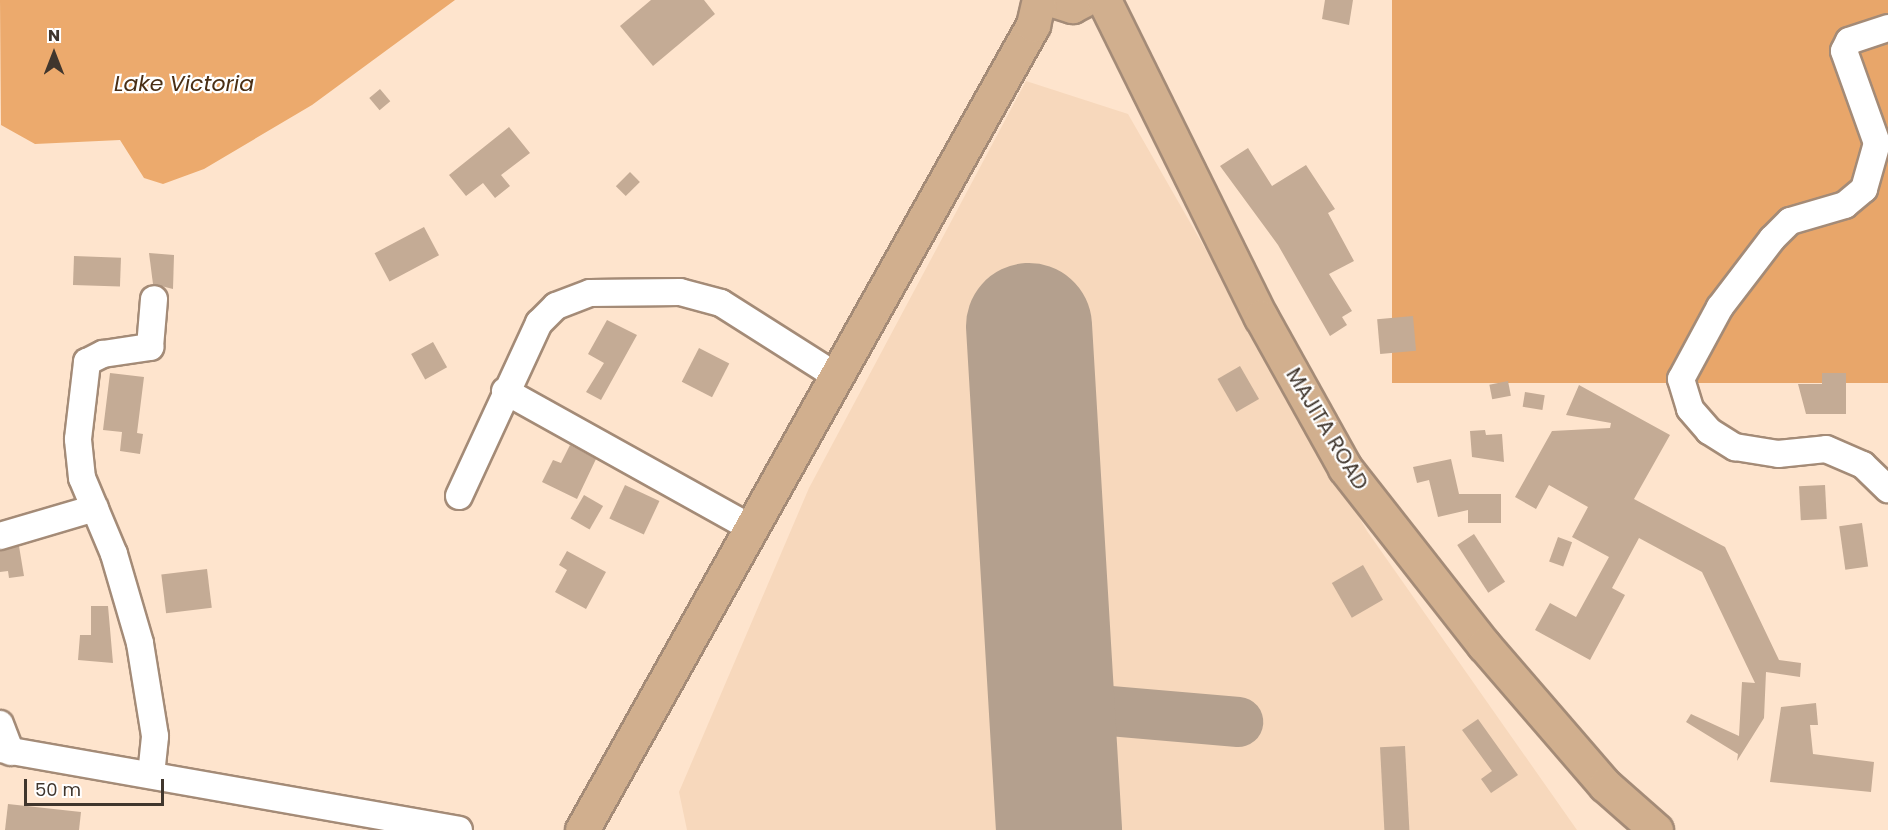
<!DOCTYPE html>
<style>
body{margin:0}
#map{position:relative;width:1888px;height:830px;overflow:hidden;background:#fee4cd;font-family:Poppins,sans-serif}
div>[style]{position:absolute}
.built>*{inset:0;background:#f7d8bc}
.forest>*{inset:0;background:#e8a66a;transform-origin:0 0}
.water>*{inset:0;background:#ecaa6d}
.taxiway>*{height:50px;margin:-25px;padding:0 25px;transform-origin:25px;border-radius:25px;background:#b4a08e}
.runway>*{height:126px;margin:-63px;padding:0 63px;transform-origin:63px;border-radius:63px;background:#b4a08e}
.building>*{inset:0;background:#c4ab95;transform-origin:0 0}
.roads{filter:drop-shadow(2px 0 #a48b77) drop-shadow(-2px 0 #a48b77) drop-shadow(0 2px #a48b77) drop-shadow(0 -2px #a48b77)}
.minor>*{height:26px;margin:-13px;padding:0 13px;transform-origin:13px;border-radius:13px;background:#fff}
.major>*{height:33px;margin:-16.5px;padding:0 16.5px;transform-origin:16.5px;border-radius:16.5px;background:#d1af8e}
span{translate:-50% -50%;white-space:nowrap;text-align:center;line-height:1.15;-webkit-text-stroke:4.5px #fff;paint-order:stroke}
.street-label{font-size:21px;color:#40362d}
.water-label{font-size:22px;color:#4a2f15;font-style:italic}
.north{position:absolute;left:24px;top:24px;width:60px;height:60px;-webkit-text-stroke:4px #fff;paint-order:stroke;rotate:0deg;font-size:16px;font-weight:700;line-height:24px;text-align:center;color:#40362d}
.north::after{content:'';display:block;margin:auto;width:21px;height:27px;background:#40362d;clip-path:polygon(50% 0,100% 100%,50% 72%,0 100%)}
.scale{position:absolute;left:24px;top:779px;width:140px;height:27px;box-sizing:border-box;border:3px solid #40362d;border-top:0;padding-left:8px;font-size:18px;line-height:21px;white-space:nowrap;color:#40362d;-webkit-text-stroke:4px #fff;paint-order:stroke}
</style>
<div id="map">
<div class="built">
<div style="clip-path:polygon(1026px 81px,1128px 114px,1367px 531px,1577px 830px,687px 830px,679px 792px,809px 488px)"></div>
</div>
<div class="forest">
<div style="left:1392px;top:0;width:496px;height:383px"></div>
</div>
<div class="water">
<div style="clip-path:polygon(0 0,455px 0,312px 105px,204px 169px,163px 184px,144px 178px,120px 140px,35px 144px,1px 125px)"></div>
</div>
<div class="taxiway">
<div style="left:1052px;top:706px;width:187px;rotate:4.9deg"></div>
</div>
<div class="runway">
<div style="left:1029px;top:326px;width:505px;rotate:86.59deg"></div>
</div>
<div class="building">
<div style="clip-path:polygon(651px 0,704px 0,715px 14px,653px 66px,620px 26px)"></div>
<div style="clip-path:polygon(1325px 0,1353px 0,1349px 25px,1322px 19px)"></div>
<div style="left:380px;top:89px;width:16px;height:14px;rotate:50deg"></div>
<div style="clip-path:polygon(509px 127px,530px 153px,501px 175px,510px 186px,495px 198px,483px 183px,466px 196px,449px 175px)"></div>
<div style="clip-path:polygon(1248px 148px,1272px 186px,1306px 165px,1335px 209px,1328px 213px,1354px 261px,1329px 274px,1352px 311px,1342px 317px,1347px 325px,1330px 336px,1278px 245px,1220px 166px)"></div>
<div style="left:630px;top:172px;width:14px;height:20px;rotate:45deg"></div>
<div style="left:424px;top:227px;width:32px;height:56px;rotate:62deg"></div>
<div style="clip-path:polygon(149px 253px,174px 255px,173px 289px,153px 284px)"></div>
<div style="left:74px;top:256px;width:47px;height:29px;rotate:2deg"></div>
<div style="left:1413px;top:316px;width:35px;height:36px;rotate:85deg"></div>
<div style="clip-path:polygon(607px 320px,637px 335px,601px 400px,586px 392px,604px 363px,588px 354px)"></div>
<div style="left:433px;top:342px;width:29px;height:25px;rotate:61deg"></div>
<div style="left:699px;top:348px;width:34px;height:38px;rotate:27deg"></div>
<div style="left:1240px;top:366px;width:38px;height:26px;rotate:60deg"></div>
<div style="clip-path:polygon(110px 373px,144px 377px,137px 433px,143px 434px,140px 454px,120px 451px,122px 432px,103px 430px)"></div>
<div style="clip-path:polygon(1822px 373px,1846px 373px,1846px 414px,1806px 414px,1798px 384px,1822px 384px)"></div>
<div style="left:1508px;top:381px;width:15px;height:19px;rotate:79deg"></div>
<div style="clip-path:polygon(1579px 385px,1670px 435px,1634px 499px,1725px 547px,1779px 660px,1801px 663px,1800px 677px,1766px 672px,1764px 718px,1737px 761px,1738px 754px,1686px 722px,1691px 714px,1739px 736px,1742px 682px,1755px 683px,1702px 572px,1639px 538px,1612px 588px,1625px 595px,1590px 660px,1535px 630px,1550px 603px,1576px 617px,1609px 557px,1572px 537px,1588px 507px,1549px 485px,1536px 509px,1515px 497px,1552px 431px,1610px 428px,1611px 423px,1566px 415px)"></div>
<div style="left:1525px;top:392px;width:20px;height:15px;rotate:9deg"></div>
<div style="clip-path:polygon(1485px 430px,1486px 435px,1502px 434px,1504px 462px,1472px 457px,1470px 431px)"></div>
<div style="clip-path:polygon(570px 445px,596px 459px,577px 499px,542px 482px,553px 460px,561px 463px)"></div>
<div style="clip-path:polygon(1451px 459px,1459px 494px,1501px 494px,1501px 523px,1468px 523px,1468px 510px,1438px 517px,1429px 480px,1417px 483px,1413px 467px)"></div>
<div style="left:625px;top:485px;width:38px;height:37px;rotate:25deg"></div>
<div style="left:1825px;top:485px;width:34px;height:26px;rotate:87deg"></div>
<div style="left:584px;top:495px;width:22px;height:27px;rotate:30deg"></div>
<div style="left:1862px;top:523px;width:44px;height:23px;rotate:82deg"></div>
<div style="left:1474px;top:534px;width:57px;height:20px;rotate:57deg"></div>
<div style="left:1558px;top:537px;width:15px;height:26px;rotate:20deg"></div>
<div style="clip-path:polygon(19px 546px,24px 576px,9px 578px,8px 571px,0 572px,0 551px)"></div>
<div style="clip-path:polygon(567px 551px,606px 572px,586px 609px,555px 592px,567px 570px,559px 565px)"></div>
<div style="left:1363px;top:565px;width:40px;height:36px;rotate:60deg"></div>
<div style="left:207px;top:569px;width:39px;height:46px;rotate:83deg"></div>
<div style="clip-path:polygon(91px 606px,108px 606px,113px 663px,78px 660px,80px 635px,91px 635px)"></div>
<div style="clip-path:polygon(1816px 703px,1818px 725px,1810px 725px,1813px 754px,1874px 762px,1871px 792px,1770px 782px,1781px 707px)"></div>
<div style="clip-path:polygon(1478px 719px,1518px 775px,1491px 793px,1481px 779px,1492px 771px,1462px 730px)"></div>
<div style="left:1405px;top:746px;width:84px;height:25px;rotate:87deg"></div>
<div style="clip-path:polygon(8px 804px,81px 812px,79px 830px,5px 830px)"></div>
</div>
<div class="roads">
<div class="minor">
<div style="left:1888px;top:28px;width:41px;rotate:161.6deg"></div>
<div style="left:1849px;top:41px;width:11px;rotate:117deg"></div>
<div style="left:1844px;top:51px;width:98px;rotate:70.3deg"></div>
<div style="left:1877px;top:143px;width:48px;rotate:105.8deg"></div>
<div style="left:1864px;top:189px;width:25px;rotate:140deg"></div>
<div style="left:1845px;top:205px;width:57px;rotate:163.8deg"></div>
<div style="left:1790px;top:221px;width:25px;rotate:135deg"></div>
<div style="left:1772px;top:239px;width:86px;rotate:127.4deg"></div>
<div style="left:1720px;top:307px;width:82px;rotate:118.4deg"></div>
<div style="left:1681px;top:379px;width:31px;rotate:73deg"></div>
<div style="left:1690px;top:409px;width:29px;rotate:49deg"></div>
<div style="left:1709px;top:431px;width:31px;rotate:32deg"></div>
<div style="left:1735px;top:447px;width:44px;rotate:9.2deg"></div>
<div style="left:1778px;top:454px;width:48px;rotate:-5.9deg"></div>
<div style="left:1826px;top:449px;width:40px;rotate:23.4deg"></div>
<div style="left:1863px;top:465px;width:35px;rotate:44deg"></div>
<div style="left:505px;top:391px;width:284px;rotate:29.1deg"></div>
<div style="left:459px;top:496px;width:191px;rotate:-65.2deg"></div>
<div style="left:539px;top:323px;width:24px;rotate:-45deg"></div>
<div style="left:556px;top:306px;width:36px;rotate:-21deg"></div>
<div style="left:590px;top:293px;width:90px;rotate:-0.6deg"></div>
<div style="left:680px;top:292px;width:42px;rotate:15deg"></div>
<div style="left:721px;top:303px;width:133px;rotate:32.4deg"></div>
<div style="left:0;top:536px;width:99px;rotate:-16.4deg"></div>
<div style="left:0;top:724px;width:30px;rotate:69deg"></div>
<div style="left:0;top:749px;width:466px;rotate:10deg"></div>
<div style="left:151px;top:775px;width:39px;rotate:-84deg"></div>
<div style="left:155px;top:736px;width:94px;rotate:-99.2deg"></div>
<div style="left:140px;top:643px;width:93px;rotate:-106.3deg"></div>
<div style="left:114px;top:554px;width:82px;rotate:-112.8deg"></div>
<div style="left:82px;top:478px;width:39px;rotate:-96deg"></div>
<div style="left:78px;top:439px;width:78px;rotate:-83.3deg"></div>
<div style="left:87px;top:362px;width:18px;rotate:-27deg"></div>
<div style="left:103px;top:354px;width:48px;rotate:-8.5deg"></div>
<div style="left:150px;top:347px;width:48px;rotate:-85.2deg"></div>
</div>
<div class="major">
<div style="left:1053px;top:0;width:20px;rotate:18deg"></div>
<div style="left:1072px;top:6px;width:13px;rotate:-27deg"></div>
<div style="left:1104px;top:0;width:354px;rotate:63.7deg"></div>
<div style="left:1261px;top:317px;width:173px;rotate:60.9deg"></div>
<div style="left:1345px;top:468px;width:225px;rotate:51.9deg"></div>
<div style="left:1484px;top:645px;width:185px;rotate:49.2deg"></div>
<div style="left:1605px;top:785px;width:68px;rotate:41.4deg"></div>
<div style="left:582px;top:830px;width:923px;rotate:-60.74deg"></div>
<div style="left:1033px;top:25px;width:26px;rotate:-77deg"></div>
</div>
</div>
<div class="street-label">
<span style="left:1327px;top:429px;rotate:59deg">MAJITA ROAD</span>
</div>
<div class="water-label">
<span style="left:184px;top:84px">Lake Victoria</span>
</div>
<div class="north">N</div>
<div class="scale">50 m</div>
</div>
